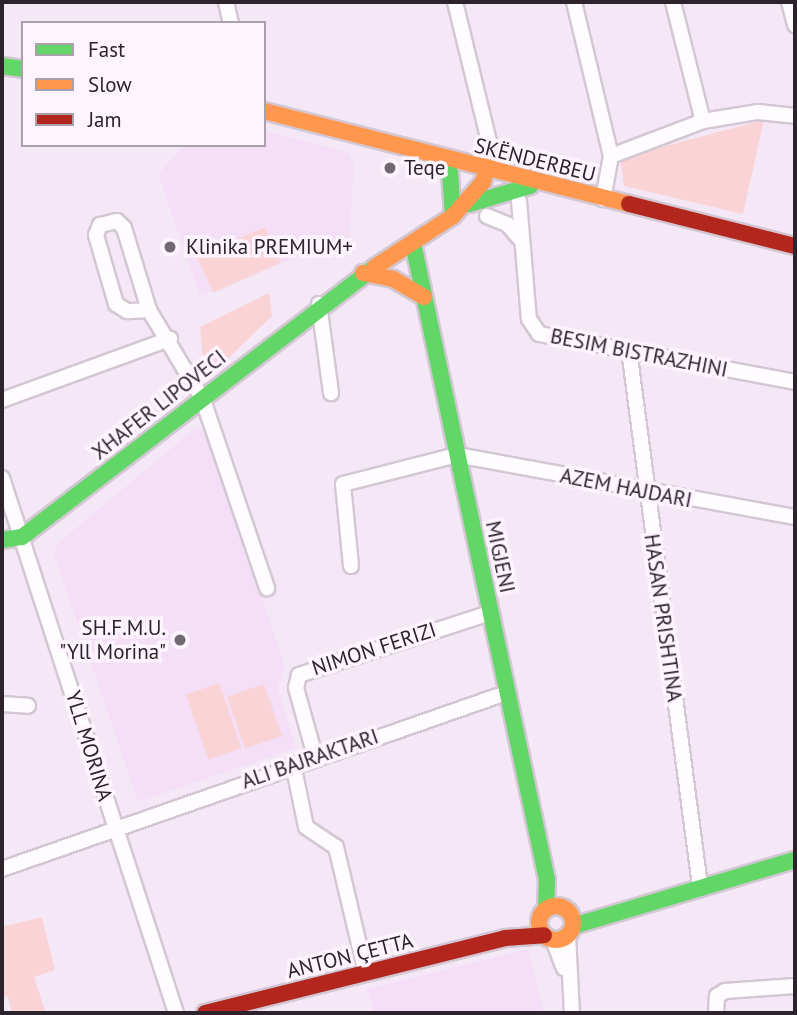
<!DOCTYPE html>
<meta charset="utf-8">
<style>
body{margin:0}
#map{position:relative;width:797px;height:1015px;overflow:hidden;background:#f5e8f6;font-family:"PT Sans",sans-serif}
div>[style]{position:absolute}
.built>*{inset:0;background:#f5dff7}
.green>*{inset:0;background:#f9d3d5;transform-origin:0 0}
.roads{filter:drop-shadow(2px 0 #d2c7d2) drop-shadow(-2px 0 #d2c7d2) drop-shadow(0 2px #d2c7d2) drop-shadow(0 -2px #d2c7d2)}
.street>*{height:14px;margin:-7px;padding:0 7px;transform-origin:7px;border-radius:7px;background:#fefcfe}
.fast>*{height:16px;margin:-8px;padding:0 8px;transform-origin:8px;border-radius:8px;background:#63d668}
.slow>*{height:16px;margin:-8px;padding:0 8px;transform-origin:8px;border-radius:8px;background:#ff974d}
.slow>.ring{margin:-8px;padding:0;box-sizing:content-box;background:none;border:16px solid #ff974d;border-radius:50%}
.jam>*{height:16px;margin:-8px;padding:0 8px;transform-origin:8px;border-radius:8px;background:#b3261e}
.dots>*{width:19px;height:19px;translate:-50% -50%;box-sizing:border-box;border:4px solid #fef4ff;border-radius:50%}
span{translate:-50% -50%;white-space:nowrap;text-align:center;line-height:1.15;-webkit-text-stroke:7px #fef4ff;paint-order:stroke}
.street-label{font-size:21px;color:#2c232d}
.poi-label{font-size:21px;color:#2c232d}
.left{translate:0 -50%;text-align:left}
.right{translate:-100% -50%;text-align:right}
.frame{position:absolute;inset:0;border:4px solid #2c232d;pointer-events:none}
.legend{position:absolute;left:21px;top:21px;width:245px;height:126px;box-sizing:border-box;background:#fef4ff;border:2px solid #aaa0ab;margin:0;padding:9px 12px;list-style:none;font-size:21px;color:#2c232d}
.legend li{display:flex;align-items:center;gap:14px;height:35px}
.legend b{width:35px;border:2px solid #aaa0ab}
</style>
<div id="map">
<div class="built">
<div style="clip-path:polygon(264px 130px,349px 153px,354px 166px,349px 247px,315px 250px,200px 296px,158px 174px,185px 145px,264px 145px)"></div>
<div style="clip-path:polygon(196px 428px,206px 432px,285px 666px,278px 688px,296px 748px,138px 802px,54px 554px,59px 542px)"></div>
<div style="clip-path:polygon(528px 949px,544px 1013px,374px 1013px,367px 989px)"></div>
</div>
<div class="green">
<div style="clip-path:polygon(764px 120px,743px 214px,624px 186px,620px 158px)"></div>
<div style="left:265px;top:227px;width:39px;height:74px;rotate:66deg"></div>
<div style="clip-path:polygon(269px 293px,272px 316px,205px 381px,200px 327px)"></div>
<div style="left:219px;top:683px;width:69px;height:35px;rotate:71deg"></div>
<div style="left:264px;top:684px;width:55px;height:39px;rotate:71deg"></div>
<div style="clip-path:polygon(42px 917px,55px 970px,34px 977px,46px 1013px,12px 1013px,8px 996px,2px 998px,2px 927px)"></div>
</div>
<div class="roads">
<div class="street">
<div style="left:226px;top:2px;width:22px;rotate:77deg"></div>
<div style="left:455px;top:2px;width:143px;rotate:76.3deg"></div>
<div style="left:489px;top:141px;width:23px;rotate:92deg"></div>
<div style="left:574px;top:2px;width:158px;rotate:76.5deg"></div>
<div style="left:611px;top:156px;width:44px;rotate:100.5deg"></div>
<div style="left:673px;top:2px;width:123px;rotate:75.9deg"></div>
<div style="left:789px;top:2px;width:24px;rotate:75deg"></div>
<div style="left:611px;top:156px;width:98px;rotate:-20.8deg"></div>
<div style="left:703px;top:121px;width:56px;rotate:-9.3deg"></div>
<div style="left:758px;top:112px;width:37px;rotate:6deg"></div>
<div style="left:519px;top:201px;width:118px;rotate:85.2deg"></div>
<div style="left:529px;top:319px;width:18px;rotate:56deg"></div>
<div style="left:539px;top:334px;width:260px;rotate:10.6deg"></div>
<div style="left:487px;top:216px;width:22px;rotate:22deg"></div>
<div style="left:507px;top:224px;width:18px;rotate:49deg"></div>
<div style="left:319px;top:304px;width:90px;rotate:82.3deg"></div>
<div style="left:149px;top:310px;width:22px;rotate:177deg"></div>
<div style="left:127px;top:311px;width:13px;rotate:-148deg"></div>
<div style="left:116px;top:304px;width:72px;rotate:-106.2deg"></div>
<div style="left:96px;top:235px;width:11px;rotate:-68deg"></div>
<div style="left:100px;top:225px;width:17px;rotate:-13deg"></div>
<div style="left:117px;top:221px;width:10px;rotate:45deg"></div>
<div style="left:124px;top:228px;width:86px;rotate:73deg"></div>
<div style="left:149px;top:310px;width:105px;rotate:59deg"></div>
<div style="left:203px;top:400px;width:199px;rotate:71.2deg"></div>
<div style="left:629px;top:350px;width:541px;rotate:82.45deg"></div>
<div style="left:2px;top:400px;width:179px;rotate:-20deg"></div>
<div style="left:2px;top:478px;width:563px;rotate:71.98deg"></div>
<div style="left:351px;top:566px;width:82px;rotate:-95.6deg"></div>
<div style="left:343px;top:484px;width:118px;rotate:-14.3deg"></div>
<div style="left:457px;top:455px;width:344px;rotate:10.4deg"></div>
<div style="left:2px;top:704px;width:26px;rotate:4deg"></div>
<div style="left:315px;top:756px;width:71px;rotate:-105.6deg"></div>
<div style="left:296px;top:688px;width:13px;rotate:-77deg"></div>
<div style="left:299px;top:675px;width:201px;rotate:-18deg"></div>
<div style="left:293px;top:764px;width:64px;rotate:78.3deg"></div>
<div style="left:306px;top:827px;width:36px;rotate:34deg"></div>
<div style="left:336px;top:847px;width:130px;rotate:76.7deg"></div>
<div style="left:2px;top:869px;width:534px;rotate:-19.25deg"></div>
<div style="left:568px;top:935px;width:78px;rotate:87.1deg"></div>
<div style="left:553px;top:940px;width:30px;rotate:69deg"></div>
<div style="left:716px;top:1013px;width:17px;rotate:-87deg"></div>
<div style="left:717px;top:996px;width:9px;rotate:-32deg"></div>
<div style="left:725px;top:991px;width:70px;rotate:-4.1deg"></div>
</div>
<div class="fast">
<div style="left:2px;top:66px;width:21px;rotate:8deg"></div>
<div style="left:434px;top:155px;width:24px;rotate:48deg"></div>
<div style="left:450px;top:173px;width:43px;rotate:86deg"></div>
<div style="left:469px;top:204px;width:64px;rotate:-16.4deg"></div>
<div style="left:413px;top:243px;width:651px;rotate:78.12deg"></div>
<div style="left:547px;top:880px;width:29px;rotate:92deg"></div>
<div style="left:2px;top:540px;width:20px;rotate:-9deg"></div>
<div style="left:22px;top:537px;width:444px;rotate:-37.4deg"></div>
<div style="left:573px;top:926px;width:232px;rotate:-16.6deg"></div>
</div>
<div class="slow">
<div style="left:264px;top:111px;width:377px;rotate:14.3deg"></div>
<div style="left:375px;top:267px;width:93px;rotate:-33.2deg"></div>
<div style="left:453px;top:216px;width:45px;rotate:-48.6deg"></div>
<div style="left:483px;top:182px;width:19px;rotate:-74deg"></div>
<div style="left:363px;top:273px;width:31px;rotate:11deg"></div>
<div style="left:393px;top:279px;width:36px;rotate:30deg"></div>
<div class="ring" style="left:539px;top:906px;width:18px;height:18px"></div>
</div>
<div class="jam">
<div style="left:629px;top:204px;width:171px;rotate:14.2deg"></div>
<div style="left:205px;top:1013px;width:309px;rotate:-14deg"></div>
<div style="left:505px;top:938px;width:39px;rotate:-4deg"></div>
</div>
</div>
<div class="dots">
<div style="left:390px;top:168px;background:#726873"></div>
<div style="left:170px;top:247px;background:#726873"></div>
<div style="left:180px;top:640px;background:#726873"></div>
</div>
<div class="street-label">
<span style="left:535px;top:160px;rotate:14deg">SKËNDERBEU</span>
<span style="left:639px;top:353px;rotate:11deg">BESIM BISTRAZHINI</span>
<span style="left:159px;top:405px;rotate:-38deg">XHAFER LIPOVECI</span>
<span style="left:626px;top:488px;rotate:11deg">AZEM HAJDARI</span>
<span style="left:500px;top:557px;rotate:78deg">MIGJENI</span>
<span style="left:663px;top:618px;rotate:82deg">HASAN PRISHTINA</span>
<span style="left:374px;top:649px;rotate:-18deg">NIMON FERIZI</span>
<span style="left:89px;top:746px;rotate:73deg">YLL MORINA</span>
<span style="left:310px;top:759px;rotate:-19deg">ALI BAJRAKTARI</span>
<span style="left:350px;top:956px;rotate:-14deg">ANTON ÇETTA</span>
</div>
<div class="poi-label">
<span class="left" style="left:404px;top:168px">Teqe</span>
<span class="left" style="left:186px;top:247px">Klinika PREMIUM+</span>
<span class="right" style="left:166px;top:640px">SH.F.M.U.<br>"Yll Morina"</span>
</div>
<div class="frame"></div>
<ul class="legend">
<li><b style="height:9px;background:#63d668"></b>Fast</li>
<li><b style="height:9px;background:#ff974d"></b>Slow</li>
<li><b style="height:9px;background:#b3261e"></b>Jam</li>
</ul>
</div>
